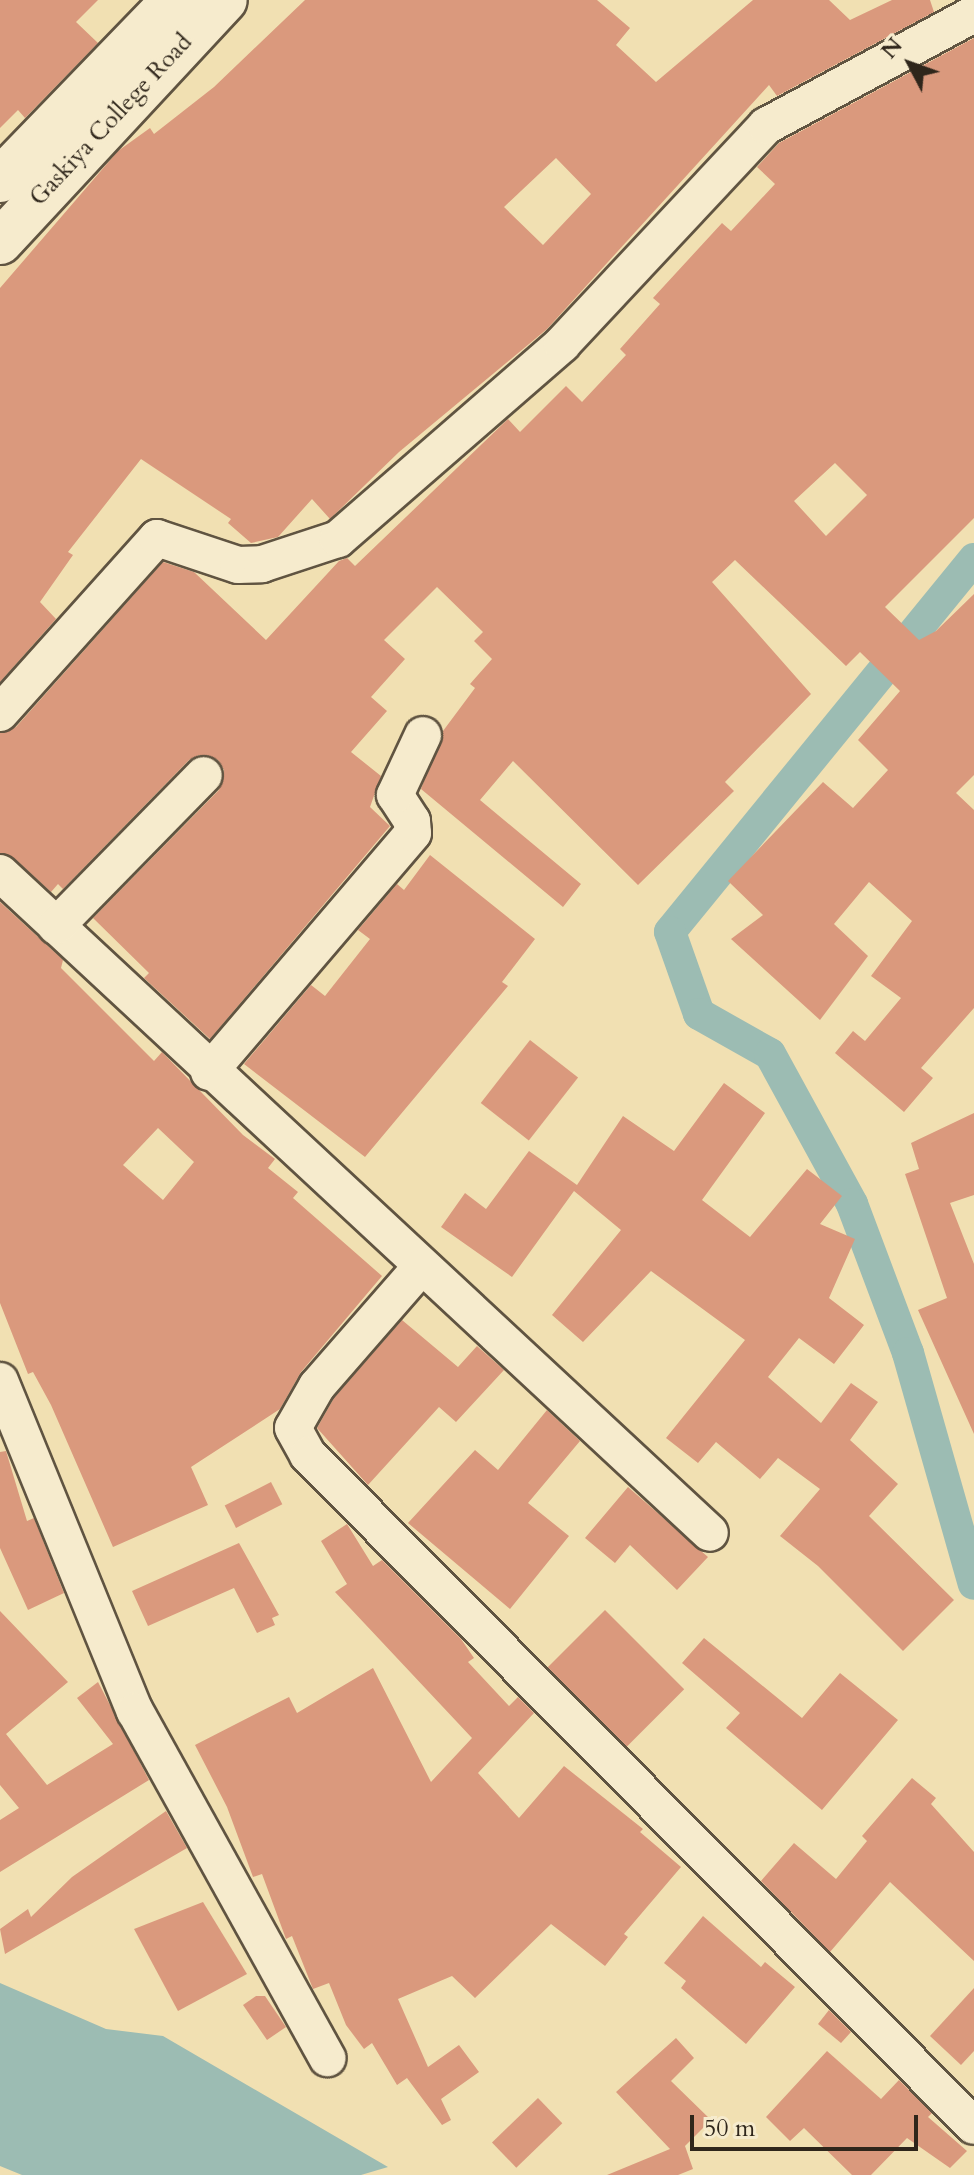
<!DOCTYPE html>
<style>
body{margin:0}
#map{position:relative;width:974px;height:2175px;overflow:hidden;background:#f1e0b2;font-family:Cardo,serif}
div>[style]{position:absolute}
.water>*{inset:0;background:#9cbcb3}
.canal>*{height:32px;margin:-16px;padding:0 16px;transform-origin:16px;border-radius:16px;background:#9cbcb3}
.building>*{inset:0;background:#da997d;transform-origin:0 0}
.roads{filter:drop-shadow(2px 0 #605441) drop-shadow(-2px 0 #605441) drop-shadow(0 2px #605441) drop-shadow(0 -2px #605441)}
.street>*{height:36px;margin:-18px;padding:0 18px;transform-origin:18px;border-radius:18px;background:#f6ebcd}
.secondary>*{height:44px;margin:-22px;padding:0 22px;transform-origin:22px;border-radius:22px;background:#f6ebcd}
span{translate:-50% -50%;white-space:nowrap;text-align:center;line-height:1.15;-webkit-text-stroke:6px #f6ebcd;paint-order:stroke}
.street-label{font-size:24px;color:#2f261b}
.north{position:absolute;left:870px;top:24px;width:80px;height:80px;-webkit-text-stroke:6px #f6ebcd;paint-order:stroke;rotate:311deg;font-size:22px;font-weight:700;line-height:32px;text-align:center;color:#2f261b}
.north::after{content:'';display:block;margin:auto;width:28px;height:36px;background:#2f261b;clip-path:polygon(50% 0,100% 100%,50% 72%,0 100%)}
.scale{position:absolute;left:690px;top:2115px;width:228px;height:36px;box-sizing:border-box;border:4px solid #2f261b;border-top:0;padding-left:10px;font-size:24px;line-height:28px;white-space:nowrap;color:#2f261b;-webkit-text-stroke:6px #f6ebcd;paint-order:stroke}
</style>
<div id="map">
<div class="water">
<div style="clip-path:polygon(0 1983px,106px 2029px,163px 2036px,388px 2167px,361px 2175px,22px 2175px,0 2166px)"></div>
</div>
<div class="canal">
<div style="left:974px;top:559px;width:481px;rotate:129.2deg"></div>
<div style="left:670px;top:932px;width:87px;rotate:70.5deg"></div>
<div style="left:699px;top:1014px;width:81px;rotate:29.4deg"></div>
<div style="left:770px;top:1054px;width:171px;rotate:61.3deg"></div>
<div style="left:852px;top:1204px;width:159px;rotate:69.4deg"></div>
<div style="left:908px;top:1353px;width:240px;rotate:74.1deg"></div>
</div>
<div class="building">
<div style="clip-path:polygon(0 0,98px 0,76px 22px,98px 43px,25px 118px,18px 110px,0 128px)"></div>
<div style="clip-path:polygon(evenodd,305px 0,597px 0,630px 28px,616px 45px,656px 82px,753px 0,829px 0,850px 20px,892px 0,930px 0,934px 12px,777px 96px,769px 85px,547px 329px,399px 452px,330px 519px,312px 499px,278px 537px,251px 543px,228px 523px,231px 519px,141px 459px,68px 552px,73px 555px,40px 602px,56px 619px,0 682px,0 288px,118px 151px,150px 128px,154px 134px,214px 87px,305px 0,556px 158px,591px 194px,543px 245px,504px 207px,556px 158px)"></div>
<div style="clip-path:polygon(evenodd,974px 38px,974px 518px,885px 607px,919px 640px,936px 631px,974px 594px,974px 775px,956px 793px,974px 810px,974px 1008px,921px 1068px,933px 1078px,904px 1112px,835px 1053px,853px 1031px,865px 1041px,901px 998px,871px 976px,912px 921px,869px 882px,834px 924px,868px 956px,820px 1020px,731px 939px,763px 915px,728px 881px,823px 782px,853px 808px,888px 770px,858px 740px,900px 691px,860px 652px,846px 666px,735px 560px,712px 582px,811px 694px,725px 782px,734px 791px,638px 885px,513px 761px,480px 800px,581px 884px,563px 907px,421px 789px,443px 731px,475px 688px,470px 684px,492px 659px,474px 641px,483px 632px,437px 587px,384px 640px,405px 659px,371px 697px,387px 711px,351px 752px,381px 776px,370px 807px,390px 826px,210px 1039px,144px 978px,149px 973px,93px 918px,219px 790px,224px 770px,218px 760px,199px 755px,189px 760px,63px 889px,58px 884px,51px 892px,14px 858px,0 853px,0 733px,16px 727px,163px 562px,194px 572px,266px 640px,339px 561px,347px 558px,355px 566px,508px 419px,520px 432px,566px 386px,582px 402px,626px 355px,620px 349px,660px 304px,653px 298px,722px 223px,731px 231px,775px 184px,757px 167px,779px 143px,974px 38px,835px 463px,867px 495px,826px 536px,794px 501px,835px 463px)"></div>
<div style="clip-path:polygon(430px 855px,535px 939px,502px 982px,508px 986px,365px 1157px,244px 1064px,311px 985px,325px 996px,370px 939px,358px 930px,397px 884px,404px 890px)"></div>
<div style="clip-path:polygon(evenodd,0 902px,63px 960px,61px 968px,154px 1061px,162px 1052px,243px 1135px,275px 1159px,268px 1168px,298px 1192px,293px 1198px,382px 1276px,301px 1372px,280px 1409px,191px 1467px,208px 1505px,113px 1547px,51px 1405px,33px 1372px,28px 1374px,0 1303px,0 902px,158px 1128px,194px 1162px,163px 1200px,123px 1165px,158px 1128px)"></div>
<div style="left:530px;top:1040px;width:61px;height:80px;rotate:38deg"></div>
<div style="clip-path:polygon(724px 1083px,765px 1113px,702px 1200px,750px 1237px,807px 1169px,842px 1196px,820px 1224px,855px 1239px,829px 1298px,864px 1325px,834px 1364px,799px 1338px,768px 1377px,821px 1423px,851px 1383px,878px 1402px,850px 1440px,898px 1484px,869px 1516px,954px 1600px,903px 1651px,818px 1566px,780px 1536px,820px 1489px,778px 1458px,760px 1479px,716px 1442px,698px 1463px,666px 1438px,745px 1340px,651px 1271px,583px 1342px,552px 1315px,621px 1230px,574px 1191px,512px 1277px,441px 1227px,465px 1193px,486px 1209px,529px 1151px,577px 1185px,623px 1116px,674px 1151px)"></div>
<div style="clip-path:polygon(974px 1113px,974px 1195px,950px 1203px,974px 1264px,974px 1434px,918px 1310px,947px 1298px,905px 1174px,919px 1169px,911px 1143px)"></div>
<div style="clip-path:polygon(402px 1320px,458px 1367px,477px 1346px,504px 1370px,456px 1422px,439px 1407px,368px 1485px,317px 1428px,334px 1398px)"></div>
<div style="clip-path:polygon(547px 1410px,580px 1441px,528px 1503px,569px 1536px,510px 1609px,408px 1523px,475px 1450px,498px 1470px)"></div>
<div style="clip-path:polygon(6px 1451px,27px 1521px,34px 1518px,64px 1593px,28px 1610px,0 1548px,0 1452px)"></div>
<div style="left:271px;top:1482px;width:25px;height:52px;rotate:63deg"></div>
<div style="clip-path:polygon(628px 1487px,708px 1557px,677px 1590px,630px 1545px,615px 1563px,585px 1538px)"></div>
<div style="clip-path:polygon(347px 1524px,373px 1566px,382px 1560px,461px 1639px,474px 1658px,468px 1662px,509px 1706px,518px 1697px,534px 1713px,478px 1773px,519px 1818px,564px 1766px,643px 1829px,640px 1832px,681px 1867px,624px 1934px,628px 1937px,605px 1966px,551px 1924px,475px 1998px,452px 1976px,398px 1999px,428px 2067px,459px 2045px,479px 2072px,441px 2099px,451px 2120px,442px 2125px,407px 2078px,397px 2085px,372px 2043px,364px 2049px,346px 2025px,329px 1983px,313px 1989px,292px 1936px,286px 1939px,262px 1874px,253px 1877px,227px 1807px,195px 1745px,289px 1697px,297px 1713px,373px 1668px,431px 1782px,472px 1738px,335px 1592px,347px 1584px,321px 1541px)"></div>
<div style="clip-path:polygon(239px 1543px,279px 1615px,272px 1618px,275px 1625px,257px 1633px,234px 1588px,148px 1626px,132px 1591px)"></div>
<div style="left:605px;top:1610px;width:112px;height:81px;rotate:45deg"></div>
<div style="clip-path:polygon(0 1611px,68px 1682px,6px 1734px,47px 1785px,113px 1744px,77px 1698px,98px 1682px,149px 1780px,0 1872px,0 1820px,19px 1808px,0 1785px)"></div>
<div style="clip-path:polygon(704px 1638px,802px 1718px,840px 1673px,898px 1720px,822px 1810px,726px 1728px,740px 1713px,682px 1663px)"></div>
<div style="clip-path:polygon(912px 1778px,936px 1798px,931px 1804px,974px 1852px,974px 1961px,890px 1882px,830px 1952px,761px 1881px,794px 1843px,836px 1879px,867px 1841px,862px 1836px)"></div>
<div style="clip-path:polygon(166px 1811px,187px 1848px,5px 1954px,0 1929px,28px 1909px,31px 1917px,72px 1877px)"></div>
<div style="clip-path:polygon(203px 1902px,247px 1974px,178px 2011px,134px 1929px)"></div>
<div style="clip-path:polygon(703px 1916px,761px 1967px,765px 1962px,795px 1987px,746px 2044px,681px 1988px,686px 1981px,664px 1963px)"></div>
<div style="clip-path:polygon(974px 1988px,974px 2051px,961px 2065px,930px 2036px)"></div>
<div style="clip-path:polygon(256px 1996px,265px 1996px,286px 2027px,267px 2040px,243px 2005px)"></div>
<div style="clip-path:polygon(829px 2010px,851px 2032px,841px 2043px,818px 2024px)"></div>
<div style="clip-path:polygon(676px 2038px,694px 2058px,671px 2081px,711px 2120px,685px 2146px,693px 2169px,678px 2175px,607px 2175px,670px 2149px,616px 2092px)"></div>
<div style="clip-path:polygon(827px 2051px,881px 2099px,899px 2080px,932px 2113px,928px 2117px,967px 2151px,950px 2168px,907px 2138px,871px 2175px,852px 2175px,804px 2128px,790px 2141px,766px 2117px)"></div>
<div style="left:538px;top:2098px;width:35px;height:64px;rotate:46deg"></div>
</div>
<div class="roads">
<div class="street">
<div style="left:0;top:713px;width:235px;rotate:-48.1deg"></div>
<div style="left:157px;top:538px;width:85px;rotate:18.4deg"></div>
<div style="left:238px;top:565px;width:24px;rotate:-2deg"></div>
<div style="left:262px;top:564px;width:80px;rotate:-18.2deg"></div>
<div style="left:338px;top:539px;width:297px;rotate:-41deg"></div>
<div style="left:562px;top:344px;width:299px;rotate:-46.9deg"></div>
<div style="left:766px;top:126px;width:236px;rotate:-28.3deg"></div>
<div style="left:0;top:873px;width:969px;rotate:42.91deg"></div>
<div style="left:56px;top:926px;width:211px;rotate:-45.6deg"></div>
<div style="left:209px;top:1072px;width:314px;rotate:-49.5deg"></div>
<div style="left:413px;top:833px;width:12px;rotate:-95deg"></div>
<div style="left:412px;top:821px;width:31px;rotate:-123deg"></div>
<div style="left:395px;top:795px;width:66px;rotate:-65deg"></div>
<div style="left:420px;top:1268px;width:157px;rotate:131.1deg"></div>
<div style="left:317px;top:1386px;width:48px;rotate:119.7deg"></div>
<div style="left:293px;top:1428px;width:31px;rotate:61deg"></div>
<div style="left:308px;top:1455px;width:945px;rotate:45.21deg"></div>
<div style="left:0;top:1381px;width:357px;rotate:67.8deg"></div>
<div style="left:135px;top:1711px;width:397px;rotate:61deg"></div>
</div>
<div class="secondary">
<div style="left:0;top:180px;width:250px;rotate:-46deg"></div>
<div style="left:0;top:242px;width:330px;rotate:-47.1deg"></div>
</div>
</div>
<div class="street-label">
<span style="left:111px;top:120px;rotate:-47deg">Gaskiya College Road</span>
</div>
<div class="north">N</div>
<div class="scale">50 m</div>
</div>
